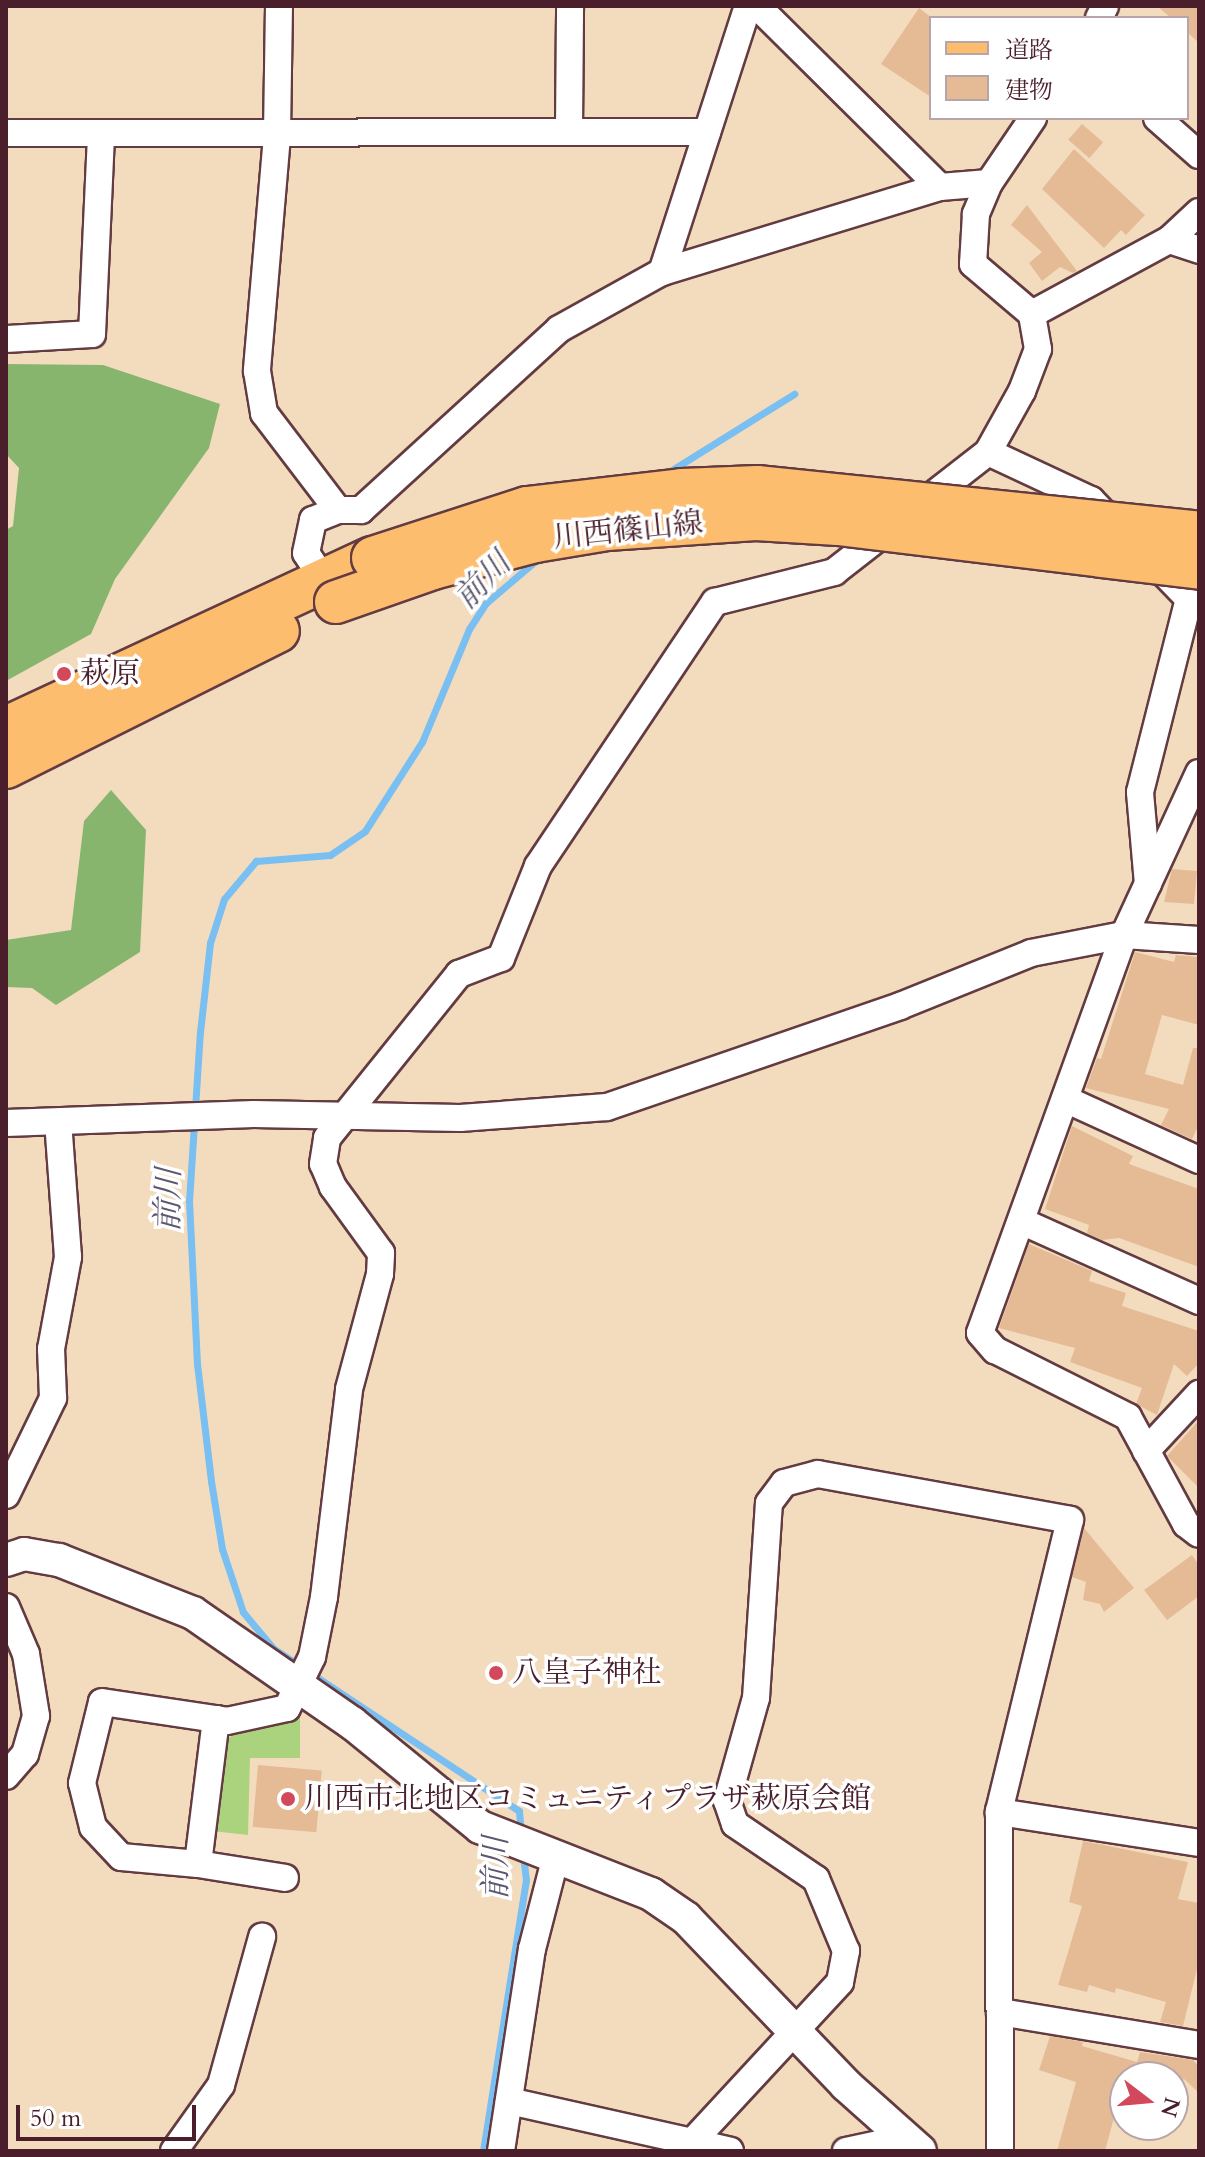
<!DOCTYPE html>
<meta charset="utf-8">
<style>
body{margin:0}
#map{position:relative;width:1205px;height:2157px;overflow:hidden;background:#f3dcbe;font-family:Cardo,"Noto Serif JP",serif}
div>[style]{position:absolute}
.green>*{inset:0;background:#abd37e}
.forest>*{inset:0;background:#88b56d}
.stream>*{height:7px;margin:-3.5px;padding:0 3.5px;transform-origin:3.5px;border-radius:3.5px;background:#7abff1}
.building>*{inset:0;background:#e5bb96;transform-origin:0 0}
.roads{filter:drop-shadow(2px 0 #633b41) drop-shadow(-2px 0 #633b41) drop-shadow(0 2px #633b41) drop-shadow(0 -2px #633b41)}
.minor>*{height:26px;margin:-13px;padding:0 13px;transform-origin:13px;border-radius:13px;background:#fff}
.tertiary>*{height:32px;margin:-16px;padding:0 16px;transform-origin:16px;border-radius:16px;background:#fff}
.primary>*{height:42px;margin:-21px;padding:0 21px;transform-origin:21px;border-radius:21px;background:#fcbd6f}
.bridges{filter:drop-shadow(2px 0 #633b41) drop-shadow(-2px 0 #633b41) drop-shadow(0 2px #633b41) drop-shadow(0 -2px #633b41)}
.primary-bridge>*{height:42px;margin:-21px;padding:0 21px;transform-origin:21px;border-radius:21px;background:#fcbd6f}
.dots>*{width:22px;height:22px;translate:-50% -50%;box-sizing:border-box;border:4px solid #fff;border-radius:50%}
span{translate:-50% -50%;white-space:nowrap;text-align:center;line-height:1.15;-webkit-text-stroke:7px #fff;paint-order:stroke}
.street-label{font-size:30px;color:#4a1f2b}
.poi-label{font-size:30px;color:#4a1f2b}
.left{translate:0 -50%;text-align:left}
.water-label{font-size:32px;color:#5b5770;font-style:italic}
.frame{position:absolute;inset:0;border:8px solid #4a1f2b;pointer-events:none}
.legend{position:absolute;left:929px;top:16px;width:260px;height:104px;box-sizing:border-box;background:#fff;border:2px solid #b7a5aa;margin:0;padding:10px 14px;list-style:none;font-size:24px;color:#4a1f2b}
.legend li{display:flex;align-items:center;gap:16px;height:40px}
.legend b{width:40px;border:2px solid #b7a5aa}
.north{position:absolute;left:1109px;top:2061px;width:80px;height:80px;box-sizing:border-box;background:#fff;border:2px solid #b7a5aa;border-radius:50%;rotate:106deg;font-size:22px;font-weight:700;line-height:32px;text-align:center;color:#4a1f2b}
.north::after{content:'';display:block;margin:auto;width:28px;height:36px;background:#d1495b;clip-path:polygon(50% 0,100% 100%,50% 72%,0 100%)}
.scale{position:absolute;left:16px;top:2105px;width:180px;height:36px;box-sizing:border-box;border:4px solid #4a1f2b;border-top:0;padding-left:10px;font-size:24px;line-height:28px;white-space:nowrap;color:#4a1f2b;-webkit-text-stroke:6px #fff;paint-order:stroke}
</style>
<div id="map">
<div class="green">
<div style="clip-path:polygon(300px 1717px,300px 1758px,250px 1758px,248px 1835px,212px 1831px,220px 1743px,245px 1728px)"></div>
</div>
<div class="forest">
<div style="clip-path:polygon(6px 364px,103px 365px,220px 404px,209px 448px,115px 579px,91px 634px,6px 681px,6px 530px,13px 526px,19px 468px,6px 454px)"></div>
<div style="clip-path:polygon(111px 790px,146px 830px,140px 952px,56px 1005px,32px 988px,6px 987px,6px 940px,71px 930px,84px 821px)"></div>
</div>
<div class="stream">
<div style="left:667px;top:473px;width:150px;rotate:-31.9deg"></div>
<div style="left:521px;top:1834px;width:23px;rotate:-95deg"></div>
<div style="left:519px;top:1811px;width:295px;rotate:-146.5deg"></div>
<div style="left:273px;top:1648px;width:47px;rotate:-129.8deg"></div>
<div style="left:243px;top:1612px;width:66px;rotate:-108.4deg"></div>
<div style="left:222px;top:1549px;width:69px;rotate:-99.2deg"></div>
<div style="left:211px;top:1481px;width:118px;rotate:-96.8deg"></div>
<div style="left:197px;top:1364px;width:163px;rotate:-92.8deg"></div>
<div style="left:189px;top:1201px;width:169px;rotate:-86.3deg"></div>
<div style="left:200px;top:1032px;width:90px;rotate:-83.6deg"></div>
<div style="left:210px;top:943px;width:46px;rotate:-72.3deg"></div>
<div style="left:224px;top:899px;width:50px;rotate:-49.9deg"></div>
<div style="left:256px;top:861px;width:74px;rotate:-4.6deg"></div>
<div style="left:330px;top:855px;width:42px;rotate:-34.4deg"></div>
<div style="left:365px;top:831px;width:106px;rotate:-57.4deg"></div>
<div style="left:422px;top:742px;width:122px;rotate:-67.4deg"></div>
<div style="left:469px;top:629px;width:31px;rotate:-57deg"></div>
<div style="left:486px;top:603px;width:71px;rotate:-40.4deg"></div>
<div style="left:483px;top:2151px;width:274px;rotate:-81deg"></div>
<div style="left:526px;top:1880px;width:25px;rotate:-97deg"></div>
</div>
<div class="building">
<div style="clip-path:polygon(1157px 6px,1199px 6px,1199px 43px,1187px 32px,1187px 18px,1171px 18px)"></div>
<div style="clip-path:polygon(919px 8px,931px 17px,931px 97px,881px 64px)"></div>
<div style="left:1082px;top:124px;width:28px;height:21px;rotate:41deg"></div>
<div style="clip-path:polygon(1074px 149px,1145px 215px,1126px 235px,1121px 230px,1104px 248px,1042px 189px)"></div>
<div style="clip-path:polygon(1027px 205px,1077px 271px,1073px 273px,1060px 267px,1042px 281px,1029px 263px,1042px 252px,1011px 225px)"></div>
<div style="clip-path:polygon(1172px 869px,1197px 871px,1194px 904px,1164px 902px)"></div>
<div style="clip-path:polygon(1135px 952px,1174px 962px,1176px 955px,1199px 957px,1199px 1025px,1162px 1015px,1145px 1074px,1183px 1085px,1193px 1048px,1199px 1048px,1199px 1124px,1192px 1139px,1161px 1125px,1169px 1109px,1086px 1088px,1097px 1058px,1101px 1059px)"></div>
<div style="clip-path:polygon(1072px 1126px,1133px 1156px,1129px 1164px,1199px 1189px,1199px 1267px,1119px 1238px,1102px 1240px,1087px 1233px,1089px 1225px,1045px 1209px)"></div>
<div style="clip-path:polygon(1029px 1244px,1092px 1271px,1089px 1281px,1126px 1293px,1122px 1306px,1199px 1331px,1199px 1363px,1187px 1376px,1174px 1364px,1157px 1415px,1136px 1404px,1142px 1388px,1070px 1362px,1075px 1348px,999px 1328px)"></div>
<div style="clip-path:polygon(1199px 1420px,1199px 1488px,1167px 1456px)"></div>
<div style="clip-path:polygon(1084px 1528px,1134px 1588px,1104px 1612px,1100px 1604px,1083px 1600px,1086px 1582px,1072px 1577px)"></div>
<div style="clip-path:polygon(1192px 1555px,1199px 1565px,1199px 1596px,1167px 1620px,1144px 1590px)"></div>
<div style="left:258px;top:1765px;width:64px;height:62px;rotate:5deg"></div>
<div style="clip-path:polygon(1083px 1841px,1188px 1862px,1178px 1899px,1199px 1903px,1199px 1961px,1183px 2026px,1160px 2022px,1166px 2002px,1116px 1988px,1115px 1993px,1089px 1985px,1087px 1992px,1058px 1985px,1082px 1906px,1069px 1902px)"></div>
<div style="clip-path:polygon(1050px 2036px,1083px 2042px,1082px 2046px,1137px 2062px,1140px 2052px,1193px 2060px,1199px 2067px,1199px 2093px,1184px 2079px,1173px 2089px,1173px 2077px,1125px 2077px,1105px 2151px,1057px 2151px,1076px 2082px,1039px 2070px)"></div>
</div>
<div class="roads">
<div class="minor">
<div style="left:279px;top:6px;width:130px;rotate:90.9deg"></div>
<div style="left:277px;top:136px;width:236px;rotate:94.9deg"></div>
<div style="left:257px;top:371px;width:43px;rotate:80.5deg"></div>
<div style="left:264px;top:413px;width:122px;rotate:52.7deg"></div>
<div style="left:757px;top:6px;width:257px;rotate:44.7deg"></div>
<div style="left:1099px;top:18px;width:13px;rotate:-63deg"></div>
<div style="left:1033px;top:118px;width:78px;rotate:124.1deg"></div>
<div style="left:989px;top:183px;width:34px;rotate:113deg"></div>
<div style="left:976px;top:214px;width:50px;rotate:93.4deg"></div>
<div style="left:973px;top:264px;width:77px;rotate:40.3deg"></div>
<div style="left:1032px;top:314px;width:156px;rotate:-28.4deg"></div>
<div style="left:1169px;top:240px;width:32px;rotate:18deg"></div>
<div style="left:1157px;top:118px;width:56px;rotate:41.4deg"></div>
<div style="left:569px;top:129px;width:123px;rotate:-89.5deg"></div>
<div style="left:6px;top:133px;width:701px;rotate:-0.08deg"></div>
<div style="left:1169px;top:240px;width:41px;rotate:-43deg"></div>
<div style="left:662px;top:272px;width:291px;rotate:-17deg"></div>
<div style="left:940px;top:187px;width:49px;rotate:-4.7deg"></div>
<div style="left:6px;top:339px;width:86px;rotate:-3.3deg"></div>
<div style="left:92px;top:334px;width:201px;rotate:-87.4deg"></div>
<div style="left:988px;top:452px;width:70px;rotate:-60.9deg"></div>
<div style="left:1022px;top:391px;width:45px;rotate:-69.1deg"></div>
<div style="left:1038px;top:349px;width:36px;rotate:-100deg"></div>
<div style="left:331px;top:591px;width:45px;rotate:-123.3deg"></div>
<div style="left:306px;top:553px;width:34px;rotate:-78deg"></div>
<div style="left:313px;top:520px;width:27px;rotate:-22deg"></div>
<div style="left:338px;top:510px;width:23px"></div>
<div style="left:361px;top:510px;width:268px;rotate:-42.4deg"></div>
<div style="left:559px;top:329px;width:118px;rotate:-29deg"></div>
<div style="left:662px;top:272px;width:280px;rotate:-72.1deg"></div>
<div style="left:1199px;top:773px;width:179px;rotate:114.8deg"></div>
<div style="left:1124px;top:935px;width:423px;rotate:109.9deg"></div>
<div style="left:980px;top:1333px;width:23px;rotate:49deg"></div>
<div style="left:995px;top:1350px;width:149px;rotate:26.7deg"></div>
<div style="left:1128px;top:1417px;width:122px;rotate:61.5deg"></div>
<div style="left:1186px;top:1524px;width:16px;rotate:38deg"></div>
<div style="left:1148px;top:884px;width:92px;rotate:-95deg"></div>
<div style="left:1140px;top:792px;width:199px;rotate:-75.8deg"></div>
<div style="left:1189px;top:599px;width:53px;rotate:-134.2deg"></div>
<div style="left:1065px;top:1099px;width:147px;rotate:24.5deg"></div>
<div style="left:6px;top:1123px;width:248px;rotate:-2.1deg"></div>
<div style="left:254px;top:1114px;width:206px;rotate:1.1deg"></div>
<div style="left:460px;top:1118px;width:147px;rotate:-4.3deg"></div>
<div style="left:607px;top:1107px;width:310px;rotate:-19deg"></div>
<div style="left:900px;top:1006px;width:141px;rotate:-22deg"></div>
<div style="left:1031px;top:953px;width:95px;rotate:-11deg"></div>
<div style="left:1124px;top:935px;width:75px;rotate:3.8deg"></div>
<div style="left:1021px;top:1221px;width:195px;rotate:24.2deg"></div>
<div style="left:1146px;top:1451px;width:78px;rotate:-47.1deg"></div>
<div style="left:6px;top:1495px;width:108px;rotate:-64.1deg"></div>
<div style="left:53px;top:1398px;width:49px;rotate:-92.3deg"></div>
<div style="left:51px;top:1349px;width:94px;rotate:-79.5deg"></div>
<div style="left:68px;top:1257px;width:135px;rotate:-94.2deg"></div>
<div style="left:6px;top:1607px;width:51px;rotate:66.9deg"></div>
<div style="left:26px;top:1654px;width:63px;rotate:80.8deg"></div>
<div style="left:36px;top:1716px;width:40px;rotate:106deg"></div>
<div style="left:25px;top:1754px;width:29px;rotate:131deg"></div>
<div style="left:216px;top:1719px;width:146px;rotate:97.1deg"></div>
<div style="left:198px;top:1864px;width:77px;rotate:-174.8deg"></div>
<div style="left:121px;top:1857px;width:41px;rotate:-133deg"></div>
<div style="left:93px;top:1827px;width:45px;rotate:-104deg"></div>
<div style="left:82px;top:1783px;width:83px;rotate:-76.1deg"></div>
<div style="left:102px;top:1702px;width:115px;rotate:8.5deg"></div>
<div style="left:216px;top:1719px;width:11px;rotate:10deg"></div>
<div style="left:227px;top:1721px;width:61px;rotate:-12.2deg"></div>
<div style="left:287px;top:1708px;width:57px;rotate:-63.9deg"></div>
<div style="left:312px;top:1657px;width:61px;rotate:-78.7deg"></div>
<div style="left:324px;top:1597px;width:209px;rotate:-83.1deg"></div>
<div style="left:349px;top:1389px;width:119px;rotate:-74.9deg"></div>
<div style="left:380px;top:1274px;width:21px;rotate:-87deg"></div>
<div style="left:381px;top:1253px;width:82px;rotate:-126deg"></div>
<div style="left:333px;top:1187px;width:25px;rotate:-113deg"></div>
<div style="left:323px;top:1164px;width:26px;rotate:-81deg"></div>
<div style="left:327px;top:1138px;width:211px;rotate:-51.2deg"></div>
<div style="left:459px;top:974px;width:45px;rotate:-20.9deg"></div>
<div style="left:501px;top:958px;width:99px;rotate:-68.1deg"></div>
<div style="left:538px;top:866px;width:318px;rotate:-56.2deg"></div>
<div style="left:715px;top:602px;width:123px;rotate:-14.1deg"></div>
<div style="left:834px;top:572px;width:195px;rotate:-37.9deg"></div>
<div style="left:988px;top:452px;width:114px;rotate:25deg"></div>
<div style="left:1091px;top:500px;width:35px;rotate:46deg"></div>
<div style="left:198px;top:1864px;width:88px;rotate:9.1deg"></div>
<div style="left:1000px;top:2012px;width:202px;rotate:9.4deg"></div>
<div style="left:509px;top:2101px;width:188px;rotate:12.6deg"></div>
<div style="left:692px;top:2142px;width:218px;rotate:-47.2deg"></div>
<div style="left:840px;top:1982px;width:32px;rotate:-79deg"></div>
<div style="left:846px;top:1951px;width:78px;rotate:-112.6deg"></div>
<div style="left:816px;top:1879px;width:98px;rotate:-145.8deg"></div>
<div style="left:735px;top:1824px;width:24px;rotate:-109deg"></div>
<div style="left:727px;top:1801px;width:107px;rotate:-74.3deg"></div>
<div style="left:756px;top:1698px;width:195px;rotate:-86.2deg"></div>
<div style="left:769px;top:1503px;width:25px;rotate:-53deg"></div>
<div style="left:784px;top:1483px;width:35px;rotate:-15deg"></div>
<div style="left:818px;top:1474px;width:256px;rotate:10.3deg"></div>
<div style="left:1070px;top:1520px;width:301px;rotate:103.7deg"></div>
<div style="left:692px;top:2142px;width:39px;rotate:13deg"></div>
<div style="left:174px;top:2151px;width:81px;rotate:-54.5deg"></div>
<div style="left:221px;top:2085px;width:154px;rotate:-74.5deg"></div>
<div style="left:501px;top:2151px;width:204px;rotate:-81.3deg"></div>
<div style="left:532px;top:1949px;width:96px;rotate:-75.5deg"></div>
<div style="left:846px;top:2151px;width:61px;rotate:-12.2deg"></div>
<div style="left:1000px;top:2151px;width:339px;rotate:-90.2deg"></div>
<div style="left:999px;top:1812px;width:202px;rotate:8.8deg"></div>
</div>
<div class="tertiary">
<div style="left:6px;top:1560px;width:19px;rotate:-18deg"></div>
<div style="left:24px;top:1554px;width:36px;rotate:10deg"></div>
<div style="left:59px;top:1560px;width:144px;rotate:21.6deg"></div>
<div style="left:193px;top:1613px;width:193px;rotate:34.7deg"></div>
<div style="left:352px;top:1723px;width:165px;rotate:39.1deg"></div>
<div style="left:480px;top:1827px;width:184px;rotate:21.4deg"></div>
<div style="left:651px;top:1894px;width:42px;rotate:34.4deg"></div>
<div style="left:686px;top:1918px;width:231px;rotate:46.2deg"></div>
<div style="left:846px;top:2085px;width:99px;rotate:41.7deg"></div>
</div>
<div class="primary">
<div style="left:6px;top:728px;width:404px;rotate:-24.9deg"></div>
<div style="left:6px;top:767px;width:304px;rotate:-26.6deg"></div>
</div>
</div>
<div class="bridges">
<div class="primary-bridge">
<div style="left:373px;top:558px;width:162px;rotate:-18deg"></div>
<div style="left:527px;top:508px;width:156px;rotate:-6.6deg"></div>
<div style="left:682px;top:490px;width:75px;rotate:-2.3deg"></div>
<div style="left:757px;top:487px;width:444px;rotate:5.9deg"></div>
<div style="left:336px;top:602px;width:103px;rotate:-19.3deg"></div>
<div style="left:433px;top:568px;width:106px;rotate:-14.8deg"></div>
<div style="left:535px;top:541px;width:73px;rotate:-9.5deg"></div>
<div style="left:607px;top:529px;width:149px;rotate:-3.8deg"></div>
<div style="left:756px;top:519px;width:82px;rotate:3.5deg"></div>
<div style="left:838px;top:524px;width:364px;rotate:6.9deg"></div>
</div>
</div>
<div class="dots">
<div style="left:64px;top:674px;background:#d1495b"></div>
<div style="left:496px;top:1673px;background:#d1495b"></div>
<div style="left:288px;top:1799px;background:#d1495b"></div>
</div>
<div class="street-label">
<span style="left:628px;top:531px;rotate:-6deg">川西篠山線</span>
</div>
<div class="poi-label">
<span class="left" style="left:80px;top:674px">萩原</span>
<span class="left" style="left:512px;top:1673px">八皇子神社</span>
<span class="left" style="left:304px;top:1799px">川西市北地区コミュニティプラザ萩原会館</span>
</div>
<div class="water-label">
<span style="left:483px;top:581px;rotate:-46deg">前川</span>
<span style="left:169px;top:1200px;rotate:-89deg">前川</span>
<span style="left:496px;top:1868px;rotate:-90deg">前川</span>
</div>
<div class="frame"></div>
<ul class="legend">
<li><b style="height:10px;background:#fcbd6f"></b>道路</li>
<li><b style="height:22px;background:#e5bb96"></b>建物</li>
</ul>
<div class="north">N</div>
<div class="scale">50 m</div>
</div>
